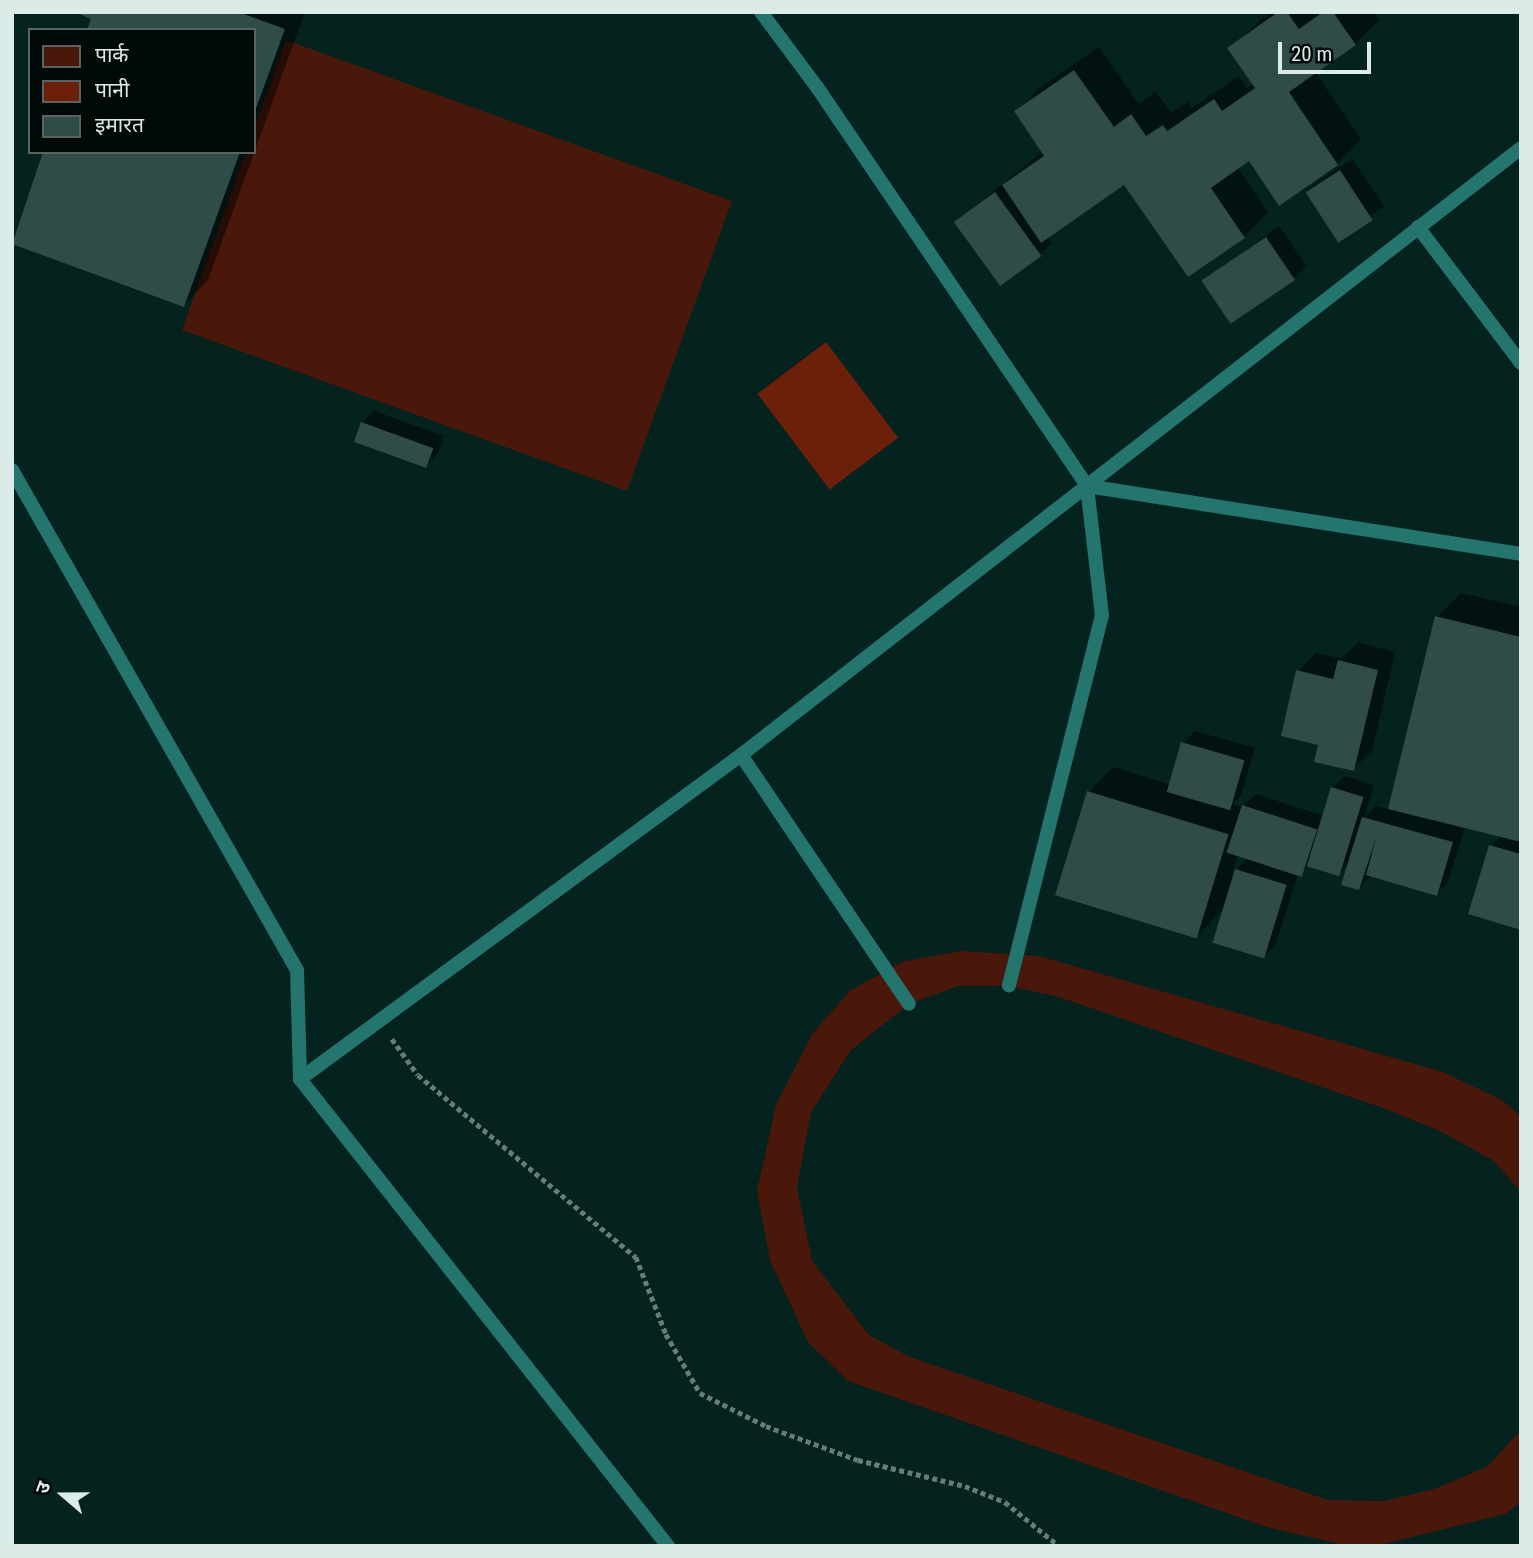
<!DOCTYPE html>
<meta charset="utf-8">
<style>
body{margin:0}
#map{position:relative;width:1533px;height:1558px;overflow:hidden;background:#04221e;font-family:"Roboto Condensed","Noto Sans Devanagari",sans-serif}
div>[style]{position:absolute}
.green>*{inset:0;background:#4a180a}
.water>*{inset:0;background:#6d2009;transform-origin:0 0}
.shadow>*{inset:0;background:#0007;transform-origin:0 0}
.building>*{inset:0;background:#2f4c48;transform-origin:0 0}
.path>*{height:4.5px;margin-top:-2.25px;transform-origin:0;background:repeating-linear-gradient(90deg,#657d79 0 5px,transparent 0 8.5px)}
.lane>*{height:14px;margin:-7px;padding:0 7px;transform-origin:7px;border-radius:7px;background:#24756d}
span{translate:-50% -50%;white-space:nowrap;text-align:center;line-height:1.15;-webkit-text-stroke:7px #010908;paint-order:stroke}
.frame{position:absolute;inset:0;border:14px solid #daebe8;pointer-events:none}
.legend{position:absolute;left:28px;top:28px;width:228px;height:126px;box-sizing:border-box;background:#010908;border:2px solid #586362;margin:0;padding:9px 12px;list-style:none;font-size:21px;color:#daebe8}
.legend li{display:flex;align-items:center;gap:14px;height:35px}
.legend b{width:35px;border:2px solid #586362}
.north{position:absolute;left:28px;top:1460px;width:70px;height:70px;-webkit-text-stroke:5px #010908;paint-order:stroke;rotate:290deg;font-size:19px;font-weight:700;line-height:28px;text-align:center;color:#daebe8}
.north::after{content:'';display:block;margin:auto;width:24px;height:32px;background:#daebe8;clip-path:polygon(50% 0,100% 100%,50% 72%,0 100%)}
.scale{position:absolute;left:1278px;top:42px;width:93px;height:32px;box-sizing:border-box;border:4px solid #daebe8;border-top:0;padding-left:9px;font-size:21px;line-height:24px;white-space:nowrap;color:#daebe8;-webkit-text-stroke:5px #010908;paint-order:stroke}
</style>
<div id="map">
<div class="green">
<div style="clip-path:polygon(286px 40px,732px 201px,627px 491px,182px 330px,246px 152px,254px 152px,254px 129px)"></div>
<div style="clip-path:polygon(960px 951px,1039px 956px,1443px 1072px,1502px 1100px,1521px 1116px,1521px 1192px,1494px 1161px,1440px 1131px,1383px 1108px,1059px 997px,1009px 986px,958px 986px,909px 1004px,851px 1050px,811px 1112px,797px 1187px,812px 1261px,869px 1335px,910px 1357px,1328px 1500px,1384px 1501px,1434px 1489px,1487px 1467px,1521px 1430px,1521px 1502px,1505px 1514px,1375px 1546px,1348px 1546px,1267px 1527px,848px 1381px,808px 1342px,770px 1260px,757px 1191px,776px 1105px,812px 1034px,851px 990px,902px 962px)"></div>
</div>
<div class="water">
<div style="left:826px;top:342px;width:120px;height:86px;rotate:53deg"></div>
</div>
<div class="shadow">
<div style="clip-path:polygon(79px 12px,305px 12px,208px 280px,184px 305px,12px 241px,45px 152px,254px 152px,254px 30px,94px 18px)"></div>
<div style="clip-path:polygon(1270px 12px,1374px 12px,1379px 20px,1355px 44px,1315px 72px,1361px 139px,1337px 164px,1280px 203px,1250px 159px,1237px 167px,1268px 212px,1244px 237px,1124px 182px,1047px 236px,1052px 243px,1040px 255px,956px 222px,1043px 151px,1016px 112px,1041px 87px,1099px 47px,1139px 104px,1156px 91px,1171px 113px,1188px 102px,1192px 108px,1239px 76px,1247px 88px,1254px 83px,1230px 48px)"></div>
<div style="left:1352px;top:159px;width:57px;height:56px;rotate:56deg"></div>
<div style="clip-path:polygon(1279px 226px,1306px 266px,1294px 278px,1204px 281px)"></div>
<div style="clip-path:polygon(374px 411px,444px 436px,438px 453px,426px 465px,362px 423px)"></div>
<div style="clip-path:polygon(evenodd,1461px 593px,1521px 607px,1521px 928px,1491px 846px,1501px 836px,1465px 827px,1448px 882px,1436px 894px,1371px 876px,1359px 888px,1350px 863px,1339px 874px,1311px 865px,1298px 874px,1276px 944px,1264px 957px,1225px 908px,1197px 936px,1089px 792px,1113px 767px,1171px 785px,1183px 743px,1195px 731px,1255px 748px,1241px 795px,1233px 804px,1243px 807px,1256px 794px,1324px 816px,1332px 788px,1345px 776px,1374px 785px,1364px 818px,1376px 806px,1389px 809px,1437px 617px,1461px 593px,1238px 855px,1248px 858px,1232px 875px,1238px 855px)"></div>
<div style="clip-path:polygon(1358px 642px,1395px 652px,1372px 751px,1353px 769px,1320px 744px,1298px 671px,1316px 653px,1342px 659px)"></div>
</div>
<div class="building">
<div style="clip-path:polygon(75px 12px,238px 12px,285px 29px,254px 114px,254px 30px,87px 30px,91px 19px)"></div>
<div style="clip-path:polygon(1278px 12px,1287px 12px,1299px 29px,1323px 12px,1333px 12px,1356px 45px,1289px 92px,1338px 165px,1279px 206px,1249px 161px,1211px 188px,1245px 238px,1188px 277px,1124px 185px,1041px 243px,1002px 185px,1044px 156px,1014px 111px,1074px 70px,1114px 127px,1131px 114px,1146px 136px,1163px 125px,1167px 131px,1214px 99px,1222px 111px,1255px 88px,1227px 48px)"></div>
<div style="clip-path:polygon(43px 152px,240px 152px,184px 307px,12px 244px)"></div>
<div style="left:1340px;top:170px;width:60px;height:41px;rotate:57deg"></div>
<div style="left:995px;top:192px;width:79px;height:51px;rotate:54deg"></div>
<div style="left:1266px;top:237px;width:52px;height:78px;rotate:56deg"></div>
<div style="left:361px;top:422px;width:77px;height:21px;rotate:20deg"></div>
<div style="clip-path:polygon(1435px 616px,1521px 637px,1521px 842px,1388px 809px)"></div>
<div style="clip-path:polygon(1338px 660px,1378px 670px,1354px 771px,1314px 762px,1318px 745px,1281px 736px,1296px 670px,1333px 679px)"></div>
<div style="left:1181px;top:742px;width:66px;height:52px;rotate:16deg"></div>
<div style="left:1331px;top:787px;width:34px;height:83px;rotate:17deg"></div>
<div style="left:1087px;top:791px;width:148px;height:109px;rotate:17deg"></div>
<div style="left:1242px;top:805px;width:79px;height:50px;rotate:18deg"></div>
<div style="clip-path:polygon(1362px 817px,1453px 842px,1437px 896px,1366px 875px,1377px 835px,1359px 890px,1341px 885px)"></div>
<div style="clip-path:polygon(1489px 845px,1521px 854px,1521px 930px,1468px 914px)"></div>
<div style="left:1235px;top:869px;width:54px;height:77px;rotate:17deg"></div>
</div>
<div class="path">
<div style="left:392px;top:1039px;width:44px;rotate:54.2deg"></div>
<div style="left:418px;top:1075px;width:284px;rotate:39.9deg"></div>
<div style="left:636px;top:1257px;width:83px;rotate:68.7deg"></div>
<div style="left:666px;top:1334px;width:68px;rotate:60deg"></div>
<div style="left:700px;top:1393px;width:74px;rotate:26.6deg"></div>
<div style="left:766px;top:1426px;width:98px;rotate:20.3deg"></div>
<div style="left:858px;top:1460px;width:110px;rotate:13.7deg"></div>
<div style="left:965px;top:1486px;width:43px;rotate:21.8deg"></div>
<div style="left:1005px;top:1502px;width:70px;rotate:39.2deg"></div>
</div>
<div class="lane">
<div style="left:761px;top:12px;width:94px;rotate:53.3deg"></div>
<div style="left:817px;top:87px;width:482px;rotate:55.9deg"></div>
<div style="left:1087px;top:486px;width:130px;rotate:83.4deg"></div>
<div style="left:1102px;top:615px;width:382px;rotate:104.1deg"></div>
<div style="left:1418px;top:227px;width:171px;rotate:52.9deg"></div>
<div style="left:12px;top:470px;width:576px;rotate:60.32deg"></div>
<div style="left:297px;top:970px;width:109px;rotate:88.4deg"></div>
<div style="left:300px;top:1079px;width:595px;rotate:51.76deg"></div>
<div style="left:1087px;top:486px;width:439px;rotate:8.9deg"></div>
<div style="left:741px;top:755px;width:300px;rotate:56deg"></div>
<div style="left:300px;top:1079px;width:547px;rotate:-36.3deg"></div>
<div style="left:741px;top:755px;width:988px;rotate:-37.89deg"></div>
</div>
<div class="frame"></div>
<ul class="legend">
<li><b style="height:19px;background:#4a180a"></b>पार्क</li>
<li><b style="height:19px;background:#6d2009"></b>पानी</li>
<li><b style="height:19px;background:#2f4c48"></b>इमारत</li>
</ul>
<div class="north">उ</div>
<div class="scale">20 m</div>
</div>
